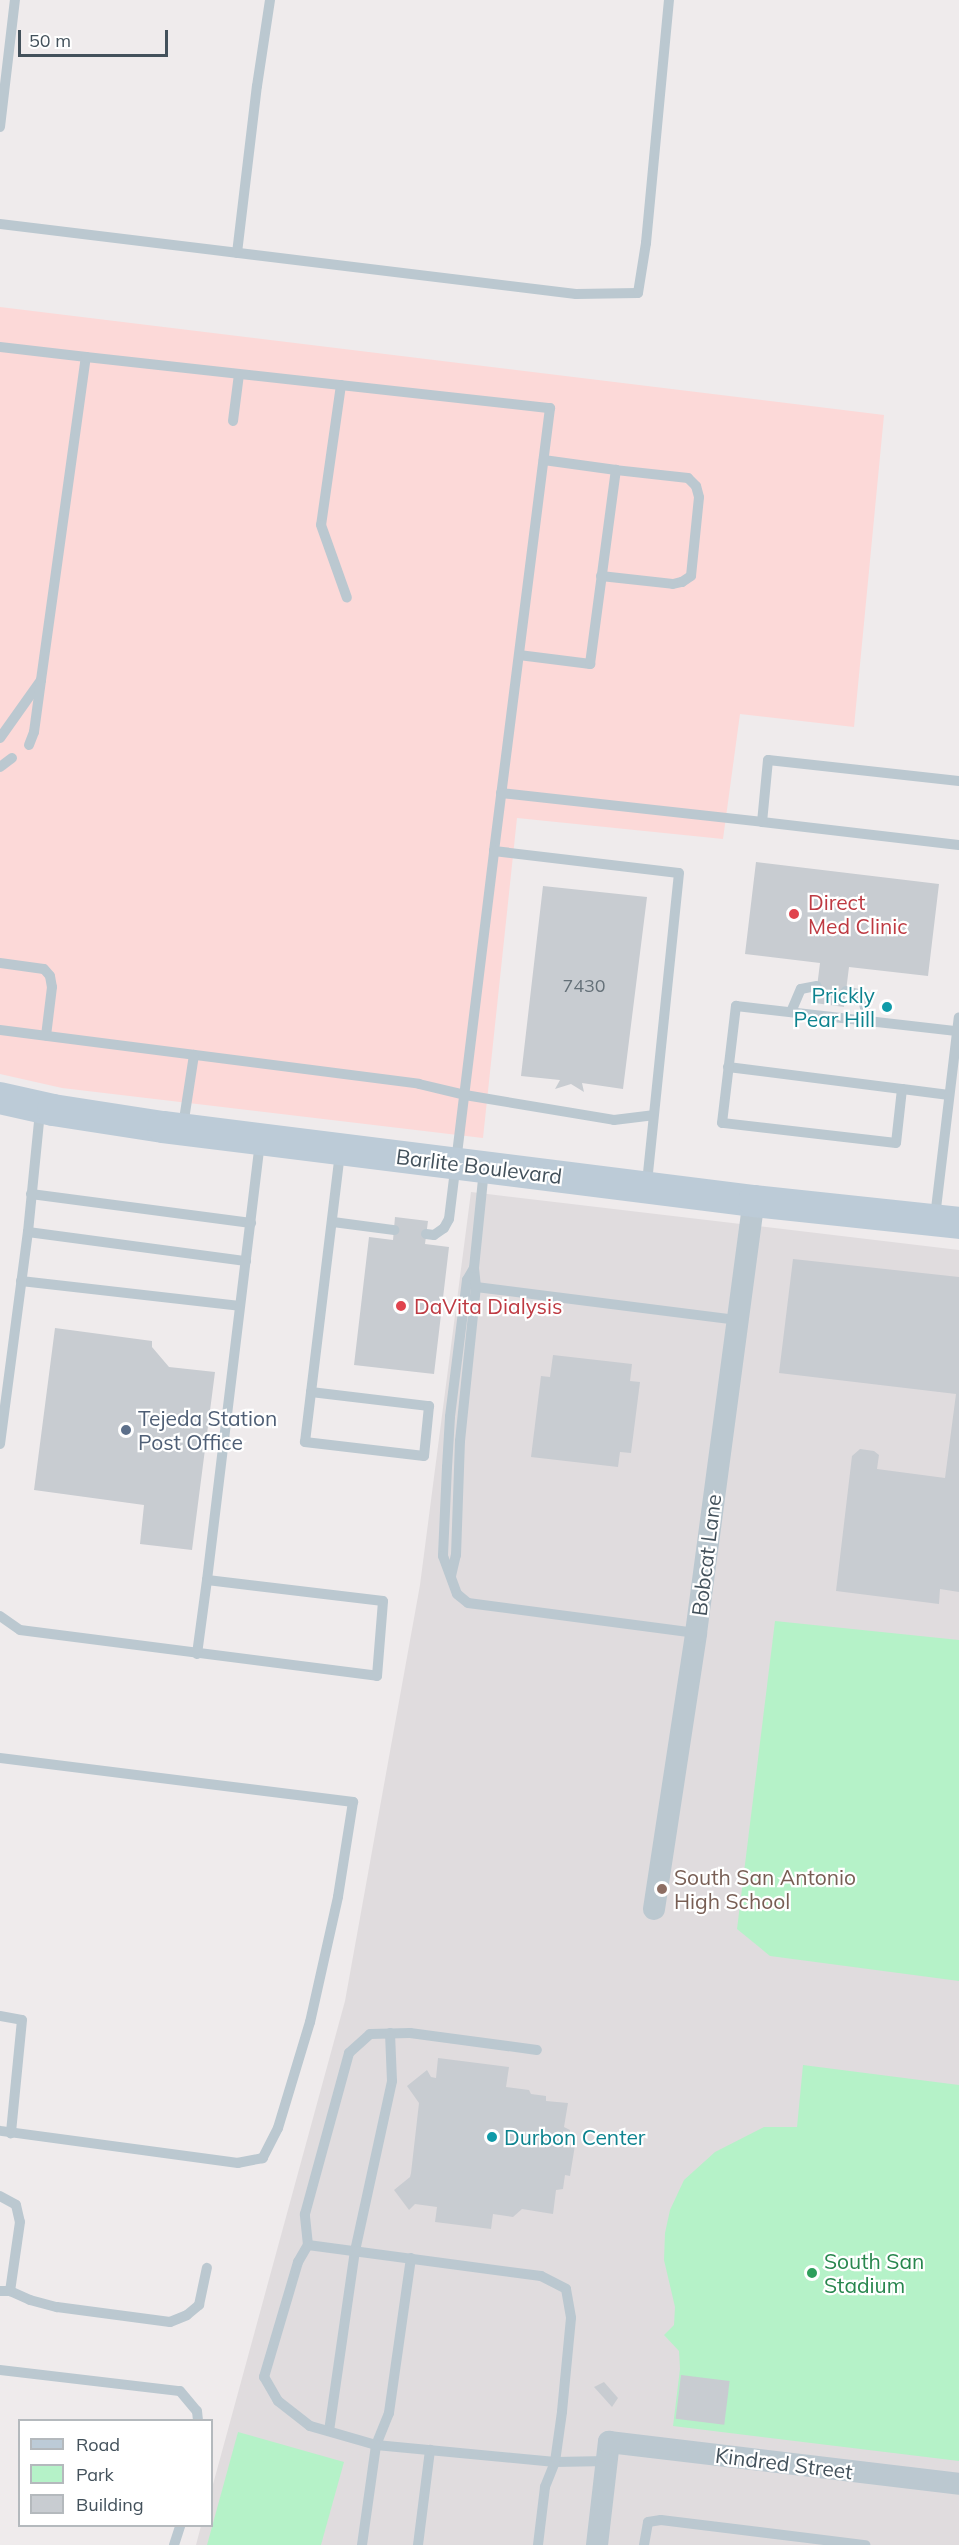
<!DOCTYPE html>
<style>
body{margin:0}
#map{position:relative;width:959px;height:2545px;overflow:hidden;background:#efebec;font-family:Mulish,sans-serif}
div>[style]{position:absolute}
.education>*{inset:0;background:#e0dcde}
.medical>*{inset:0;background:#fcd9d8}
.green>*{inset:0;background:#b5f2c8}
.building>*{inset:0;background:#c8ccd1;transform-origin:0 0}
.lane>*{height:10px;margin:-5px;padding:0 5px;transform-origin:5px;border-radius:5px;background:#bbc8d0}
.street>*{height:22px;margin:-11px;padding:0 11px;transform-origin:11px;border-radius:11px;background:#bbc8d0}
.secondary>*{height:32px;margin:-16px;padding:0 16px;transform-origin:16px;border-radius:16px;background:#bccbd7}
.dots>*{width:16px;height:16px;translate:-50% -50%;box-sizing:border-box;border:3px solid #fff;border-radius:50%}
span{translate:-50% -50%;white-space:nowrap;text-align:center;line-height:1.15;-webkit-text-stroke:4.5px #fff;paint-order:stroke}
.number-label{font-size:18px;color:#647078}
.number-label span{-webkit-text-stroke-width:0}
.health-label{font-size:21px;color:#be3a42}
.left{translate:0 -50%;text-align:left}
.culture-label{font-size:21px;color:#0d838f}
.right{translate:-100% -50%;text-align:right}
.street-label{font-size:21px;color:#43515b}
.service-label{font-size:21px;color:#4e5e75}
.education-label{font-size:21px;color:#785e54}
.leisure-label{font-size:21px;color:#27864d}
.legend{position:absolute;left:18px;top:2419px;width:195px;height:108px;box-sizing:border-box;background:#fff;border:2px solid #b4b9bd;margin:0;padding:8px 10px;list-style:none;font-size:18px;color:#43515b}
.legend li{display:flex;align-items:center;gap:12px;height:30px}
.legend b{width:30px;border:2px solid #b4b9bd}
.scale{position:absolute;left:18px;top:30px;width:150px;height:27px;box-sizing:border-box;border:3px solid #43515b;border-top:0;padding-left:8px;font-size:18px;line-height:21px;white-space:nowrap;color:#43515b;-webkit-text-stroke:4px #fff;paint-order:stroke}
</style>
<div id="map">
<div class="education">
<div style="clip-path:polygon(471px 1192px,959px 1250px,959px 2545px,196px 2545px,201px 2526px,212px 2526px,212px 2488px,345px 2001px,420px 1585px)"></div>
</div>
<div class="medical">
<div style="clip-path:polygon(0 307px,884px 415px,854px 727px,740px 714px,723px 839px,517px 818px,483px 1138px,62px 1088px,0 1074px)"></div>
</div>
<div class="green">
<div style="clip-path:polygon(775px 1621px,959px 1640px,959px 1981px,770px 1956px,737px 1929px)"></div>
<div style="clip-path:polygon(803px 2065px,959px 2085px,959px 2461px,673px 2426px,680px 2369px,679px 2351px,664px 2335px,674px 2325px,675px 2307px,664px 2260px,665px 2233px,670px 2210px,684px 2180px,715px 2152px,764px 2127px,797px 2127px)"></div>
<div style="clip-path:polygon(238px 2432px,344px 2462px,321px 2545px,207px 2545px)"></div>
</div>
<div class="building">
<div style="clip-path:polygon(756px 862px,939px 884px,928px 976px,849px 967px,844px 1007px,815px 1003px,820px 963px,745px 954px)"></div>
<div style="clip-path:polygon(543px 886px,647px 897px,623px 1089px,582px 1083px,584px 1092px,571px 1084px,555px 1089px,560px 1080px,521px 1076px)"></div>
<div style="clip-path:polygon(395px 1217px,428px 1221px,425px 1244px,449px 1247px,434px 1374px,354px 1365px,369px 1237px,393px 1240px)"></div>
<div style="clip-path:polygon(793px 1259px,959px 1277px,959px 1592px,940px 1589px,939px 1604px,836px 1591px,852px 1456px,860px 1449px,874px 1451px,879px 1455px,877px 1469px,945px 1478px,956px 1394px,779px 1373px)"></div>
<div style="clip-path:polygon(55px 1328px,152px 1341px,152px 1347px,169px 1367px,215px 1372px,192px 1550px,140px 1544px,144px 1505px,34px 1490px)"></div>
<div style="clip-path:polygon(553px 1355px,632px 1364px,630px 1381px,640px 1382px,631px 1453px,620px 1452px,618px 1467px,531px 1457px,541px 1376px,550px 1377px)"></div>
<div style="clip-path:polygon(438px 2058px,509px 2067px,506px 2087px,529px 2090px,531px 2094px,546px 2096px,546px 2101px,568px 2103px,564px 2127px,570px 2130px,568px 2144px,575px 2145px,570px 2176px,565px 2175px,563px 2189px,556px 2190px,553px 2214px,522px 2209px,513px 2217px,493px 2214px,491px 2229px,435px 2222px,437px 2207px,415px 2204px,409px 2210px,394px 2190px,410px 2177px,411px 2173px,419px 2103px,407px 2086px,427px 2070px,431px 2077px,436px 2078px)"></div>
<div style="left:681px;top:2375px;width:49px;height:44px;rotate:7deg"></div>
<div style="clip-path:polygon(604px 2382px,618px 2398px,612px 2407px,594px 2387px)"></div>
</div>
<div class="lane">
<div style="left:0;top:127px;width:128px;rotate:-83.3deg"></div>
<div style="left:0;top:224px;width:580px;rotate:6.93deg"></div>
<div style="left:576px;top:294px;width:62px;rotate:-0.9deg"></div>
<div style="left:638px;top:293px;width:51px;rotate:-80.9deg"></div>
<div style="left:646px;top:243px;width:244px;rotate:-84.6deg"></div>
<div style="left:237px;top:253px;width:168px;rotate:-83.2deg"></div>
<div style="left:257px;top:86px;width:87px;rotate:-81.4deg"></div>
<div style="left:0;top:347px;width:87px;rotate:6.6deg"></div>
<div style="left:341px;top:385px;width:141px;rotate:98.1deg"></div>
<div style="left:321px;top:525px;width:77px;rotate:70.4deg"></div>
<div style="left:233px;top:421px;width:47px;rotate:-82.7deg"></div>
<div style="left:601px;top:576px;width:72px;rotate:6.3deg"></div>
<div style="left:673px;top:584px;width:9px;rotate:-13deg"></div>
<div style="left:682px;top:582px;width:11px;rotate:-34deg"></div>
<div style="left:691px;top:576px;width:79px;rotate:-84.2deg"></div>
<div style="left:699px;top:497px;width:11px;rotate:-105deg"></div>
<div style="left:696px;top:486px;width:11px;rotate:-135deg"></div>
<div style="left:688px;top:478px;width:72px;rotate:-173.7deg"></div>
<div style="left:519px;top:655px;width:72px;rotate:7.2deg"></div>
<div style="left:590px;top:664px;width:196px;rotate:-82.4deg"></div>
<div style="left:616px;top:470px;width:73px;rotate:-172.1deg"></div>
<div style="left:0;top:738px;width:71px;rotate:-54.7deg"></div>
<div style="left:41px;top:680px;width:326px;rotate:-82.1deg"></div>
<div style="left:86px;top:357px;width:467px;rotate:6.3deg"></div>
<div style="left:550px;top:408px;width:447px;rotate:97.2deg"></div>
<div style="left:29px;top:745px;width:14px;rotate:-69deg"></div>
<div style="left:34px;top:732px;width:52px;rotate:-82.3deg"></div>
<div style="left:0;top:767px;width:15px;rotate:-37deg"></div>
<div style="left:959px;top:781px;width:192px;rotate:-173.7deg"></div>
<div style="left:768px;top:760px;width:62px;rotate:95.5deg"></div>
<div style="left:762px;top:822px;width:198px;rotate:6.7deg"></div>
<div style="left:501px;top:793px;width:263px;rotate:6.3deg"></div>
<div style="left:0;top:963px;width:44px;rotate:7.8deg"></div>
<div style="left:44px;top:969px;width:9px;rotate:49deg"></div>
<div style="left:50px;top:976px;width:11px;rotate:80deg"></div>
<div style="left:52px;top:987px;width:49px;rotate:97deg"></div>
<div style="left:846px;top:991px;width:16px;rotate:14deg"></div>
<div style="left:862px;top:995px;width:27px;rotate:77deg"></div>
<div style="left:791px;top:1012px;width:25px;rotate:-67deg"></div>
<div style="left:801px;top:989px;width:16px;rotate:-11deg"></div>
<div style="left:0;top:1030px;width:422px;rotate:7.3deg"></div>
<div style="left:419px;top:1084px;width:47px;rotate:13.4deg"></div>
<div style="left:465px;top:1095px;width:151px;rotate:9.5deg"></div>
<div style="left:614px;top:1120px;width:39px;rotate:-7deg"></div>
<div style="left:728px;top:1067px;width:175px;rotate:7.2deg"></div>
<div style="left:949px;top:1095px;width:47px;rotate:-172.7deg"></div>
<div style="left:902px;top:1089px;width:54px;rotate:96.3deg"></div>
<div style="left:896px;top:1143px;width:175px;rotate:-173.4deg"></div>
<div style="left:722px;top:1123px;width:118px;rotate:-83.2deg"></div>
<div style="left:736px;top:1006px;width:222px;rotate:6.5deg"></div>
<div style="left:183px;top:1126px;width:72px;rotate:-81.2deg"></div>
<div style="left:31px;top:1194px;width:222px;rotate:7.5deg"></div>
<div style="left:935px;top:1217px;width:201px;rotate:-83.2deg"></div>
<div style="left:333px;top:1222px;width:62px;rotate:7.5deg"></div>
<div style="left:28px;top:1232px;width:220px;rotate:7.6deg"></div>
<div style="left:426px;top:1234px;width:8px;rotate:7deg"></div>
<div style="left:434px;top:1235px;width:12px;rotate:-35deg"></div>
<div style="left:444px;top:1228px;width:10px;rotate:-61deg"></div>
<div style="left:449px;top:1219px;width:371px;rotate:-83deg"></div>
<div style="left:494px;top:851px;width:186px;rotate:6.8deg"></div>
<div style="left:679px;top:873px;width:313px;rotate:95.9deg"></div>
<div style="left:474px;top:1268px;width:14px;rotate:120deg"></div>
<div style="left:467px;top:1280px;width:138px;rotate:97.1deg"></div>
<div style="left:450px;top:1417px;width:50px;rotate:93.4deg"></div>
<div style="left:447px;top:1467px;width:89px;rotate:92.6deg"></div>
<div style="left:443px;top:1556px;width:40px;rotate:69.8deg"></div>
<div style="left:457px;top:1594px;width:14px;rotate:39deg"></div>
<div style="left:468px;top:1603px;width:230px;rotate:7.5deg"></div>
<div style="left:21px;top:1281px;width:220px;rotate:6.5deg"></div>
<div style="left:476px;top:1287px;width:262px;rotate:7.2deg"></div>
<div style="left:311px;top:1392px;width:119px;rotate:6.8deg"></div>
<div style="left:429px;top:1406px;width:50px;rotate:95.7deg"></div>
<div style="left:424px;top:1456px;width:120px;rotate:-173.3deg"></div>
<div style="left:305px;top:1442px;width:291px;rotate:-83.1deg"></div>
<div style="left:0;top:1444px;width:214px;rotate:-82.5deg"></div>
<div style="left:28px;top:1232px;width:122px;rotate:-84.3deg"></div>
<div style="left:451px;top:1576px;width:22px;rotate:-77deg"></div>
<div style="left:456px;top:1555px;width:114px;rotate:-88deg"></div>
<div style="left:460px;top:1441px;width:155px;rotate:-84.1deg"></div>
<div style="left:476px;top:1287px;width:19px;rotate:-96deg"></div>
<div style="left:474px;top:1268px;width:99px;rotate:-84.2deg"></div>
<div style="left:0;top:1616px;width:24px;rotate:35deg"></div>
<div style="left:20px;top:1630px;width:360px;rotate:7.3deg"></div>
<div style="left:377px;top:1676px;width:75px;rotate:-85.4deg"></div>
<div style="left:383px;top:1601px;width:177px;rotate:-173.2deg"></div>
<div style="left:207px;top:1580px;width:441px;rotate:-83.1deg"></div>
<div style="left:197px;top:1654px;width:75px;rotate:-82.3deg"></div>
<div style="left:0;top:1758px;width:356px;rotate:7.1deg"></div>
<div style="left:353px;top:1802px;width:96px;rotate:99deg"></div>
<div style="left:338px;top:1897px;width:128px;rotate:102.6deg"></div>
<div style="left:310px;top:2022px;width:111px;rotate:106.8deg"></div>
<div style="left:278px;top:2128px;width:34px;rotate:117deg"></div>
<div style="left:263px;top:2158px;width:25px;rotate:169deg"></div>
<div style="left:238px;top:2163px;width:240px;rotate:-172.3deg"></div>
<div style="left:0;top:2016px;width:22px;rotate:10deg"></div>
<div style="left:22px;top:2020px;width:114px;rotate:95.6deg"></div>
<div style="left:0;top:2196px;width:18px;rotate:29deg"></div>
<div style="left:16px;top:2205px;width:17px;rotate:77deg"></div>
<div style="left:20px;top:2222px;width:70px;rotate:98.2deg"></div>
<div style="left:10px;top:2291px;width:10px;rotate:180deg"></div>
<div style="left:308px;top:2245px;width:31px;rotate:-96deg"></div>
<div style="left:305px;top:2214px;width:167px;rotate:-74.7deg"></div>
<div style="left:349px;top:2053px;width:28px;rotate:-42deg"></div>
<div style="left:370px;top:2034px;width:40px;rotate:-1.4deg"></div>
<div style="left:410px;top:2033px;width:128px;rotate:7.6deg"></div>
<div style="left:411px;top:2258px;width:157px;rotate:98.1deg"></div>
<div style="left:389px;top:2413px;width:35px;rotate:112deg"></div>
<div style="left:376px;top:2445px;width:180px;rotate:5.4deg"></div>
<div style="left:555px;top:2462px;width:52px;rotate:-1.1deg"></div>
<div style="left:10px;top:2291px;width:22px;rotate:24deg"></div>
<div style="left:30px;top:2300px;width:28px;rotate:15deg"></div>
<div style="left:57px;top:2307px;width:114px;rotate:7.6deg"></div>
<div style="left:170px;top:2322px;width:18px;rotate:-22deg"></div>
<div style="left:187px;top:2315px;width:16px;rotate:-40deg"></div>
<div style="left:199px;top:2305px;width:38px;rotate:-78deg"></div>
<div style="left:0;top:2370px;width:181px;rotate:6.7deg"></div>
<div style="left:180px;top:2391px;width:26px;rotate:50deg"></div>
<div style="left:197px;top:2411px;width:9px;rotate:84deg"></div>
<div style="left:329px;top:2431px;width:182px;rotate:-81.8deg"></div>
<div style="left:355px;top:2251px;width:174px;rotate:-77.7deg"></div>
<div style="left:392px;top:2081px;width:48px;rotate:-92.4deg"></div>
<div style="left:174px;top:2545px;width:20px;rotate:-72deg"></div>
<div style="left:362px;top:2545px;width:101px;rotate:-82deg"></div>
<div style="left:376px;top:2445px;width:69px;rotate:-163.9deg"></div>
<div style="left:310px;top:2426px;width:41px;rotate:-142deg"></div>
<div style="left:278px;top:2401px;width:28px;rotate:-120deg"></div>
<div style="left:264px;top:2377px;width:120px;rotate:-73.5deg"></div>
<div style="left:298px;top:2262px;width:20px;rotate:-60deg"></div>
<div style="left:308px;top:2245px;width:235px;rotate:7.6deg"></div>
<div style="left:541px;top:2276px;width:28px;rotate:27deg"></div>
<div style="left:566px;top:2289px;width:29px;rotate:80deg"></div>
<div style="left:571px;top:2318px;width:94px;rotate:95.5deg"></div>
<div style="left:562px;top:2412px;width:50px;rotate:98deg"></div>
<div style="left:555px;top:2462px;width:27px;rotate:112deg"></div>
<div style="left:545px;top:2487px;width:58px;rotate:96.9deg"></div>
<div style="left:418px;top:2545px;width:96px;rotate:-82.8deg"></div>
<div style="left:644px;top:2545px;width:23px;rotate:-80deg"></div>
<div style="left:648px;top:2522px;width:13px;rotate:-9deg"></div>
<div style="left:661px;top:2520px;width:206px;rotate:7deg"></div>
</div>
<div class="street">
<div style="left:654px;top:1909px;width:279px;rotate:-81.3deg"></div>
<div style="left:696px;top:1633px;width:436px;rotate:-82.4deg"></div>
<div style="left:597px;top:2545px;width:104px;rotate:-83.4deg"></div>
<div style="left:609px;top:2442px;width:353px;rotate:6.8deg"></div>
</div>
<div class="secondary">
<div style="left:0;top:1098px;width:54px;rotate:12.8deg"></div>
<div style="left:53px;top:1110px;width:111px;rotate:8.8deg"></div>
<div style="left:163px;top:1127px;width:596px;rotate:7.14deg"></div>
<div style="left:754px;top:1201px;width:206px;rotate:6.1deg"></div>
</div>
<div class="dots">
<div style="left:794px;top:914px;background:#e0444e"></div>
<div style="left:887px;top:1007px;background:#0f9aa8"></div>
<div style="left:401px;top:1306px;background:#e0444e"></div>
<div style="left:126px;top:1430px;background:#5c6f8a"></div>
<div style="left:662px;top:1889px;background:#8d6e63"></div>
<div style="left:492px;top:2137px;background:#0f9aa8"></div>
<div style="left:812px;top:2273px;background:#2e9e5b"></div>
</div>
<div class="number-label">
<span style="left:584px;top:986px">7430</span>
</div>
<div class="health-label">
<span class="left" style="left:808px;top:914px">Direct<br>Med Clinic</span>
<span class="left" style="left:414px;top:1306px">DaVita Dialysis</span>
</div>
<div class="culture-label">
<span class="right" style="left:875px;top:1007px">Prickly<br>Pear Hill</span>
<span class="left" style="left:504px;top:2137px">Durbon Center</span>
</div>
<div class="street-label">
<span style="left:479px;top:1166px;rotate:7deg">Barlite Boulevard</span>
<span style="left:706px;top:1555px;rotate:-83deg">Bobcat Lane</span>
<span style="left:784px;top:2463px;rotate:7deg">Kindred Street</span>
</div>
<div class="service-label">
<span class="left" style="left:138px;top:1430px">Tejeda Station<br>Post Office</span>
</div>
<div class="education-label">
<span class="left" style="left:674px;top:1889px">South San Antonio<br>High School</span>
</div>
<div class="leisure-label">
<span class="left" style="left:824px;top:2273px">South San<br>Stadium</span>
</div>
<ul class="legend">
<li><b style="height:8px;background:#bccbd7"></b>Road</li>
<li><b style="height:16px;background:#b5f2c8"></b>Park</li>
<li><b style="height:16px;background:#c8ccd1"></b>Building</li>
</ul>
<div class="scale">50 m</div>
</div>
